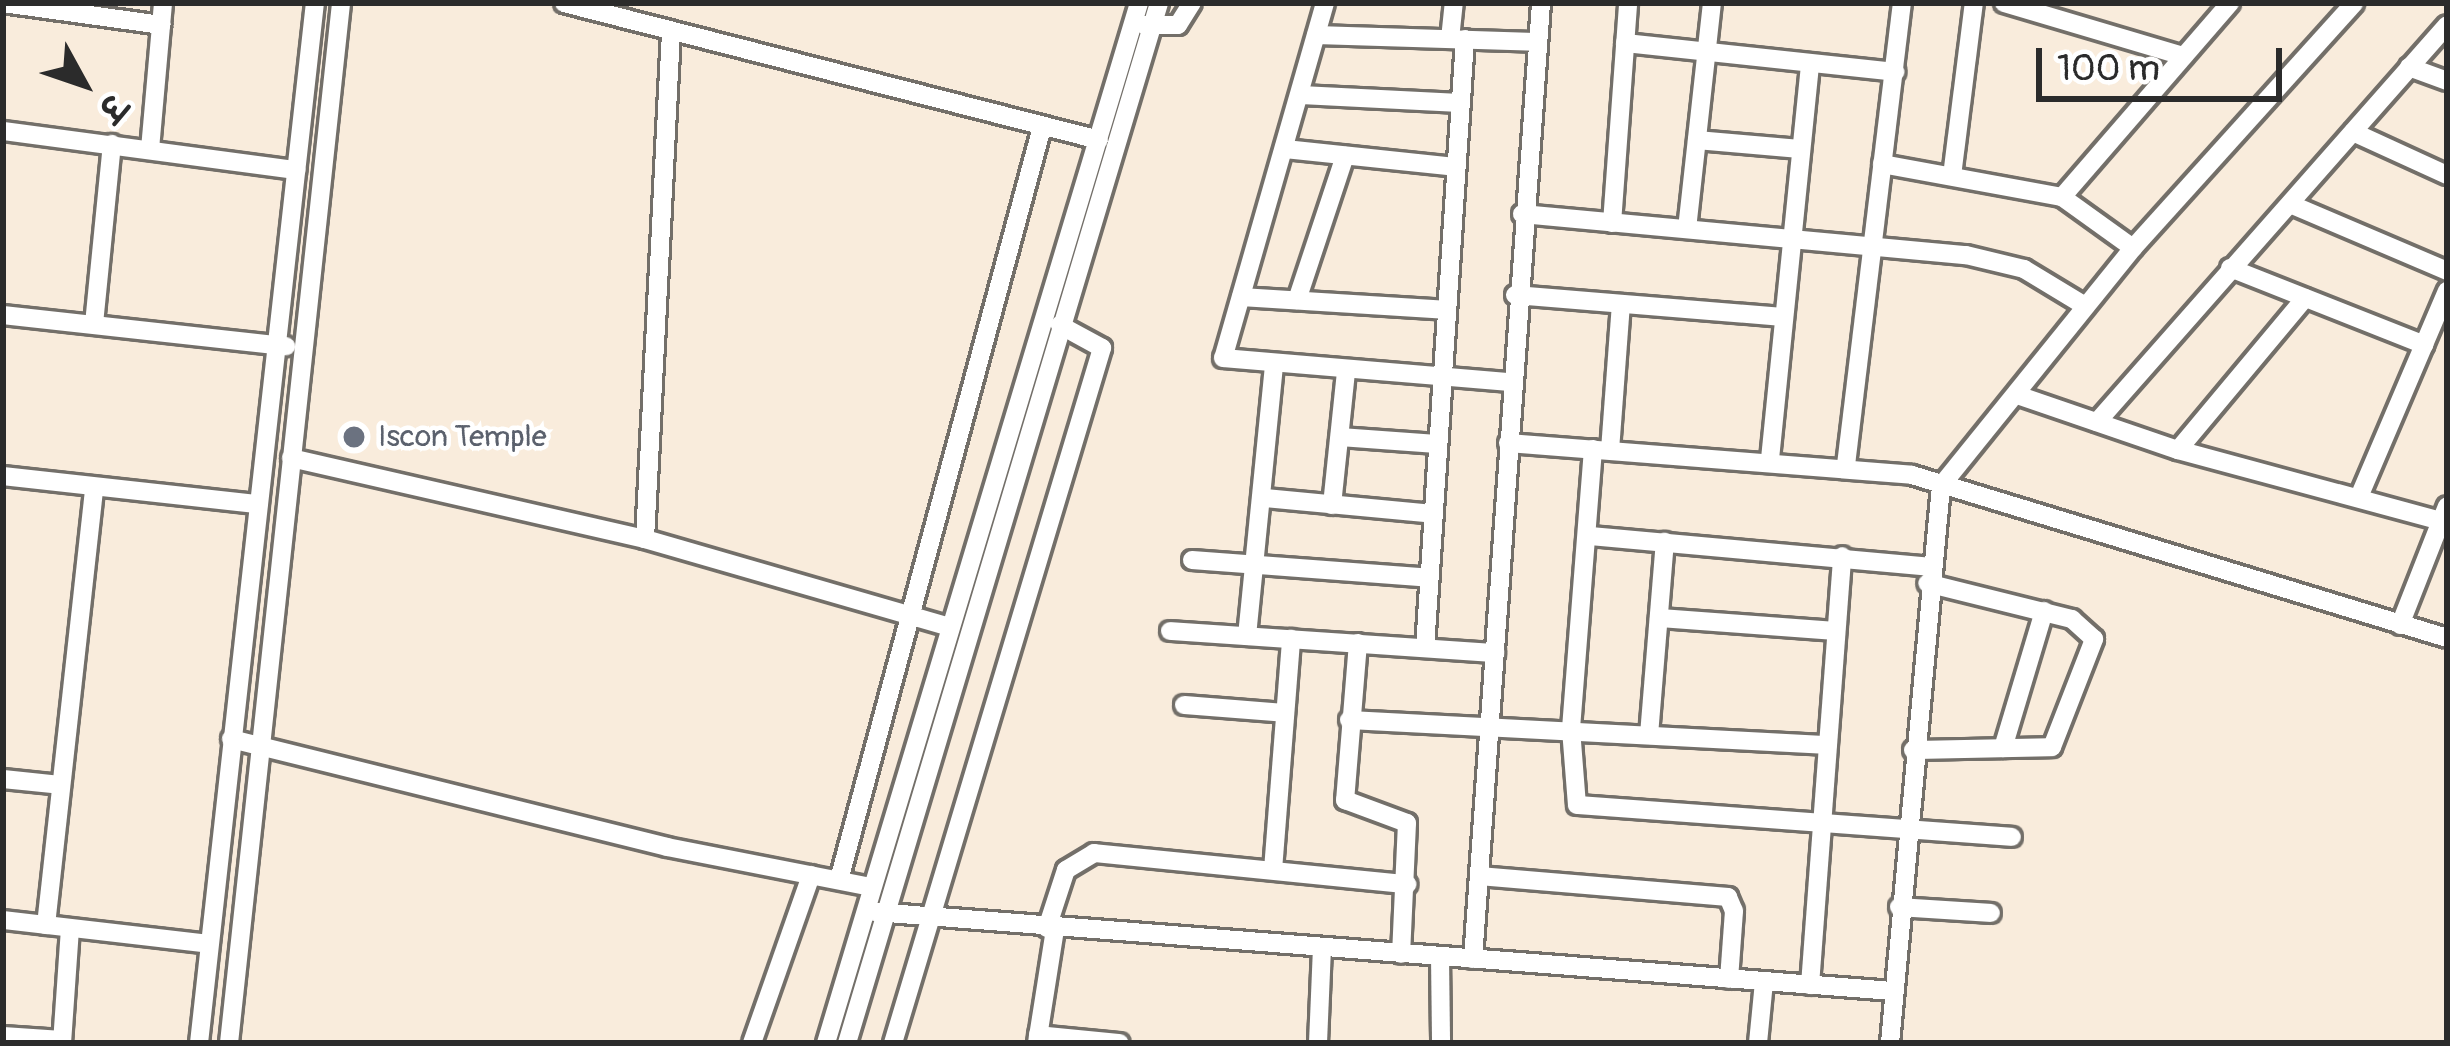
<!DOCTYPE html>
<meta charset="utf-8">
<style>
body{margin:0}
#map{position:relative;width:2450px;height:1046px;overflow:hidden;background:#f9ecdc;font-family:Pangolin,"Playpen Sans Deva",sans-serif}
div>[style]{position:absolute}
.roads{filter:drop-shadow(3px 0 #736f69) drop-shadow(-3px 0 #736f69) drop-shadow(0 3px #736f69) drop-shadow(0 -3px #736f69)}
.minor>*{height:18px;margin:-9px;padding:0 9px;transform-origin:9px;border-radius:9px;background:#fff}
.dots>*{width:33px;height:33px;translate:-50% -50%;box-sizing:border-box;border:6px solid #fff;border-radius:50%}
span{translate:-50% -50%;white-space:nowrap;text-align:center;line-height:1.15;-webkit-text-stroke:9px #fff;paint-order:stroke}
.worship-label{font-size:30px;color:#5b616d}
.left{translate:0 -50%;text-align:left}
.frame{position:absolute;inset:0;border:6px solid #2b2b2b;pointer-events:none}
.north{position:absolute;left:24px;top:24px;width:120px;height:120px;-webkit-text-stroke:9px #fff;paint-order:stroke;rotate:130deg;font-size:33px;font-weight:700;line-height:48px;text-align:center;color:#2b2b2b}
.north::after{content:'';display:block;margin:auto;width:42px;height:54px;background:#2b2b2b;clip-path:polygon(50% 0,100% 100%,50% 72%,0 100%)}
.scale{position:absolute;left:2036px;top:48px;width:246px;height:54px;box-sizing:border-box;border:6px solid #2b2b2b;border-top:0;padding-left:15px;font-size:36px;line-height:42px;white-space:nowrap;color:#2b2b2b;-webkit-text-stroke:9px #fff;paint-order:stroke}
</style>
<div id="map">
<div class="roads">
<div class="minor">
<div style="left:3px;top:3px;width:160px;rotate:7.9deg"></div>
<div style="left:564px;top:3px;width:552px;rotate:14.36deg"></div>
<div style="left:1325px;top:3px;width:369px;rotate:106deg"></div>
<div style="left:1223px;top:358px;width:288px;rotate:4.8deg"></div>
<div style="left:2004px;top:3px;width:187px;rotate:16.5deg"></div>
<div style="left:1144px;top:25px;width:34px"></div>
<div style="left:1178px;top:25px;width:26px;rotate:-58deg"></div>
<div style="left:1316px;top:35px;width:219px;rotate:1.8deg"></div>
<div style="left:1450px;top:39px;width:36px;rotate:-84deg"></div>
<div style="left:1625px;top:43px;width:272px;rotate:6.1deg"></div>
<div style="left:2409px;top:67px;width:40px;rotate:20.2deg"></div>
<div style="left:1301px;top:95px;width:159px;rotate:2.9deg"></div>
<div style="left:3px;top:131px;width:296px;rotate:7.6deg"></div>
<div style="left:2353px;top:132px;width:103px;rotate:24.6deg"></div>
<div style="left:1697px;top:140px;width:103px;rotate:5deg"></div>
<div style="left:150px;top:149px;width:147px;rotate:-84.9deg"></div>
<div style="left:1285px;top:149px;width:171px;rotate:6deg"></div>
<div style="left:1882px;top:164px;width:183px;rotate:10.4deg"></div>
<div style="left:1952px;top:176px;width:174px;rotate:-82.8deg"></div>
<div style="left:2290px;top:204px;width:171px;rotate:23.1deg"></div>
<div style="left:1522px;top:214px;width:446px;rotate:5.3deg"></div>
<div style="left:1966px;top:255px;width:60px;rotate:13.6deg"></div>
<div style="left:2024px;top:269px;width:71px;rotate:31.2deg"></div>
<div style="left:1612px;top:223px;width:221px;rotate:-85.8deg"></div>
<div style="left:1687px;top:229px;width:227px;rotate:-83.7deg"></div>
<div style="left:2133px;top:248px;width:87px;rotate:-144.3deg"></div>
<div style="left:2062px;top:197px;width:257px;rotate:-49.1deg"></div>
<div style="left:2230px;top:268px;width:209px;rotate:21.6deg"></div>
<div style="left:1515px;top:295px;width:269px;rotate:4.7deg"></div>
<div style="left:1241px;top:297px;width:204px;rotate:3.6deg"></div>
<div style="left:1297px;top:300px;width:152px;rotate:-71.6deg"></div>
<div style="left:3px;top:315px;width:285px;rotate:6.3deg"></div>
<div style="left:94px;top:324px;width:181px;rotate:-84.3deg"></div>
<div style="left:2017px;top:395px;width:170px;rotate:18.9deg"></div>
<div style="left:2178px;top:450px;width:272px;rotate:15.1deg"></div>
<div style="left:2441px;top:521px;width:16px;rotate:-68deg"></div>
<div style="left:2097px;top:422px;width:529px;rotate:-48.6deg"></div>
<div style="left:1340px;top:437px;width:97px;rotate:4.1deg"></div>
<div style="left:1508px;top:443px;width:405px;rotate:4.5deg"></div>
<div style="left:1912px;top:475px;width:559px;rotate:16.94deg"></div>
<div style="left:1593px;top:449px;width:281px;rotate:94.5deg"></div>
<div style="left:1571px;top:729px;width:76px;rotate:85.5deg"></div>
<div style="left:1577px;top:805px;width:436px;rotate:4.2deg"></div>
<div style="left:1610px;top:450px;width:146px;rotate:-85.7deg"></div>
<div style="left:2178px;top:450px;width:198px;rotate:-50.1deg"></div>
<div style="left:291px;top:458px;width:363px;rotate:12.9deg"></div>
<div style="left:645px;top:539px;width:316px;rotate:16.1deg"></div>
<div style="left:1770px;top:459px;width:397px;rotate:-84.2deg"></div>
<div style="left:1846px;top:465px;width:465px;rotate:-83.1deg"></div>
<div style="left:3px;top:476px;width:257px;rotate:6.3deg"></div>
<div style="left:2359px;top:497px;width:224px;rotate:-66.9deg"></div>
<div style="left:1265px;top:498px;width:169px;rotate:5.4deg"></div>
<div style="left:1332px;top:505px;width:134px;rotate:-84deg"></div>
<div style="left:1591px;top:536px;width:339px;rotate:5.2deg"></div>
<div style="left:645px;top:539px;width:508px;rotate:-87.06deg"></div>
<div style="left:1192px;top:560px;width:238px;rotate:4.3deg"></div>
<div style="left:1659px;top:618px;width:175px;rotate:4.2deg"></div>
<div style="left:2400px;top:625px;width:112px;rotate:-68.5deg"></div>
<div style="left:1170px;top:631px;width:326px;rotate:3.9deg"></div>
<div style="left:1247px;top:636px;width:271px;rotate:-84.3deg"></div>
<div style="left:1358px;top:643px;width:158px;rotate:94.7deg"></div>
<div style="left:1345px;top:800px;width:66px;rotate:20.4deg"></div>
<div style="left:1407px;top:823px;width:131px;rotate:92.6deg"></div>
<div style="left:1425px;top:648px;width:610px;rotate:-86.24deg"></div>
<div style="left:1184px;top:705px;width:101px;rotate:4.5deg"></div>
<div style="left:1349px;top:720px;width:476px;rotate:3deg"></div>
<div style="left:1649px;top:735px;width:194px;rotate:-85.3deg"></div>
<div style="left:231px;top:739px;width:449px;rotate:13.9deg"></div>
<div style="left:667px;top:847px;width:208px;rotate:11.1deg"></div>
<div style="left:2003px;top:748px;width:143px;rotate:-73.3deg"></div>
<div style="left:1913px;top:750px;width:139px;rotate:-1.2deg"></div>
<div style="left:2052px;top:747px;width:116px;rotate:-68.7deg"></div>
<div style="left:2094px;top:639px;width:30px;rotate:-138deg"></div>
<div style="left:2072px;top:619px;width:149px;rotate:-166.1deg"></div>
<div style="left:3px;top:779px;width:58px;rotate:5.9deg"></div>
<div style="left:1273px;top:870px;width:232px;rotate:-85.5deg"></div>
<div style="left:1479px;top:876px;width:250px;rotate:4.8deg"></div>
<div style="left:1728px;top:897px;width:15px;rotate:67deg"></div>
<div style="left:1734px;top:911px;width:68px;rotate:94.2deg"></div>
<div style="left:839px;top:880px;width:780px;rotate:-74.91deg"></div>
<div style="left:1899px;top:907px;width:92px;rotate:3.7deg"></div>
<div style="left:875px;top:912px;width:1021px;rotate:4.44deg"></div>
<div style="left:3px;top:920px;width:207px;rotate:6.6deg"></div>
<div style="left:46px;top:925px;width:440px;rotate:-83.7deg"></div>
<div style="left:1047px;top:928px;width:61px;rotate:-71.9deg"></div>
<div style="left:1066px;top:870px;width:33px;rotate:-31deg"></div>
<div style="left:1094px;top:853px;width:315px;rotate:5.7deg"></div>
<div style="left:1440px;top:957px;width:86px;rotate:89.3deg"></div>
<div style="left:1473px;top:959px;width:958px;rotate:-85.93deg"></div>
<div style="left:1810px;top:985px;width:430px;rotate:-85.7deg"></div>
<div style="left:1038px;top:1035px;width:82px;rotate:5.6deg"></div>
<div style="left:3px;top:1036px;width:59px;rotate:3.9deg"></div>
<div style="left:62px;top:1043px;width:115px;rotate:-86deg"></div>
<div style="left:199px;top:1043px;width:1046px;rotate:-83.64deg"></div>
<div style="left:229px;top:1043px;width:1046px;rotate:-83.85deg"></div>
<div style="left:752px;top:1043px;width:178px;rotate:-70.6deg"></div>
<div style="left:826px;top:1043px;width:1086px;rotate:-73.25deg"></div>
<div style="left:847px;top:1043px;width:1086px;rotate:-73.3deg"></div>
<div style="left:893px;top:1043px;width:726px;rotate:-73.26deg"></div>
<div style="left:1102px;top:348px;width:48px;rotate:-151.3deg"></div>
<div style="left:1037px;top:1043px;width:115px;rotate:-81deg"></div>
<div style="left:1318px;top:1043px;width:95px;rotate:-87.6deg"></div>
<div style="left:1758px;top:1043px;width:61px;rotate:-84.4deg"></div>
<div style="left:1890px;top:1043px;width:559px;rotate:-84.77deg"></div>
<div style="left:1941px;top:486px;width:306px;rotate:-51.1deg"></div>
<div style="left:2133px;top:248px;width:330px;rotate:-47.9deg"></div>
</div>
</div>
<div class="dots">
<div style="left:354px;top:437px;background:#6b7280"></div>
</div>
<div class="worship-label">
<span class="left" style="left:378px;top:437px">Iscon Temple</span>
</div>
<div class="frame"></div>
<div class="north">उ</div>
<div class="scale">100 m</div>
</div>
